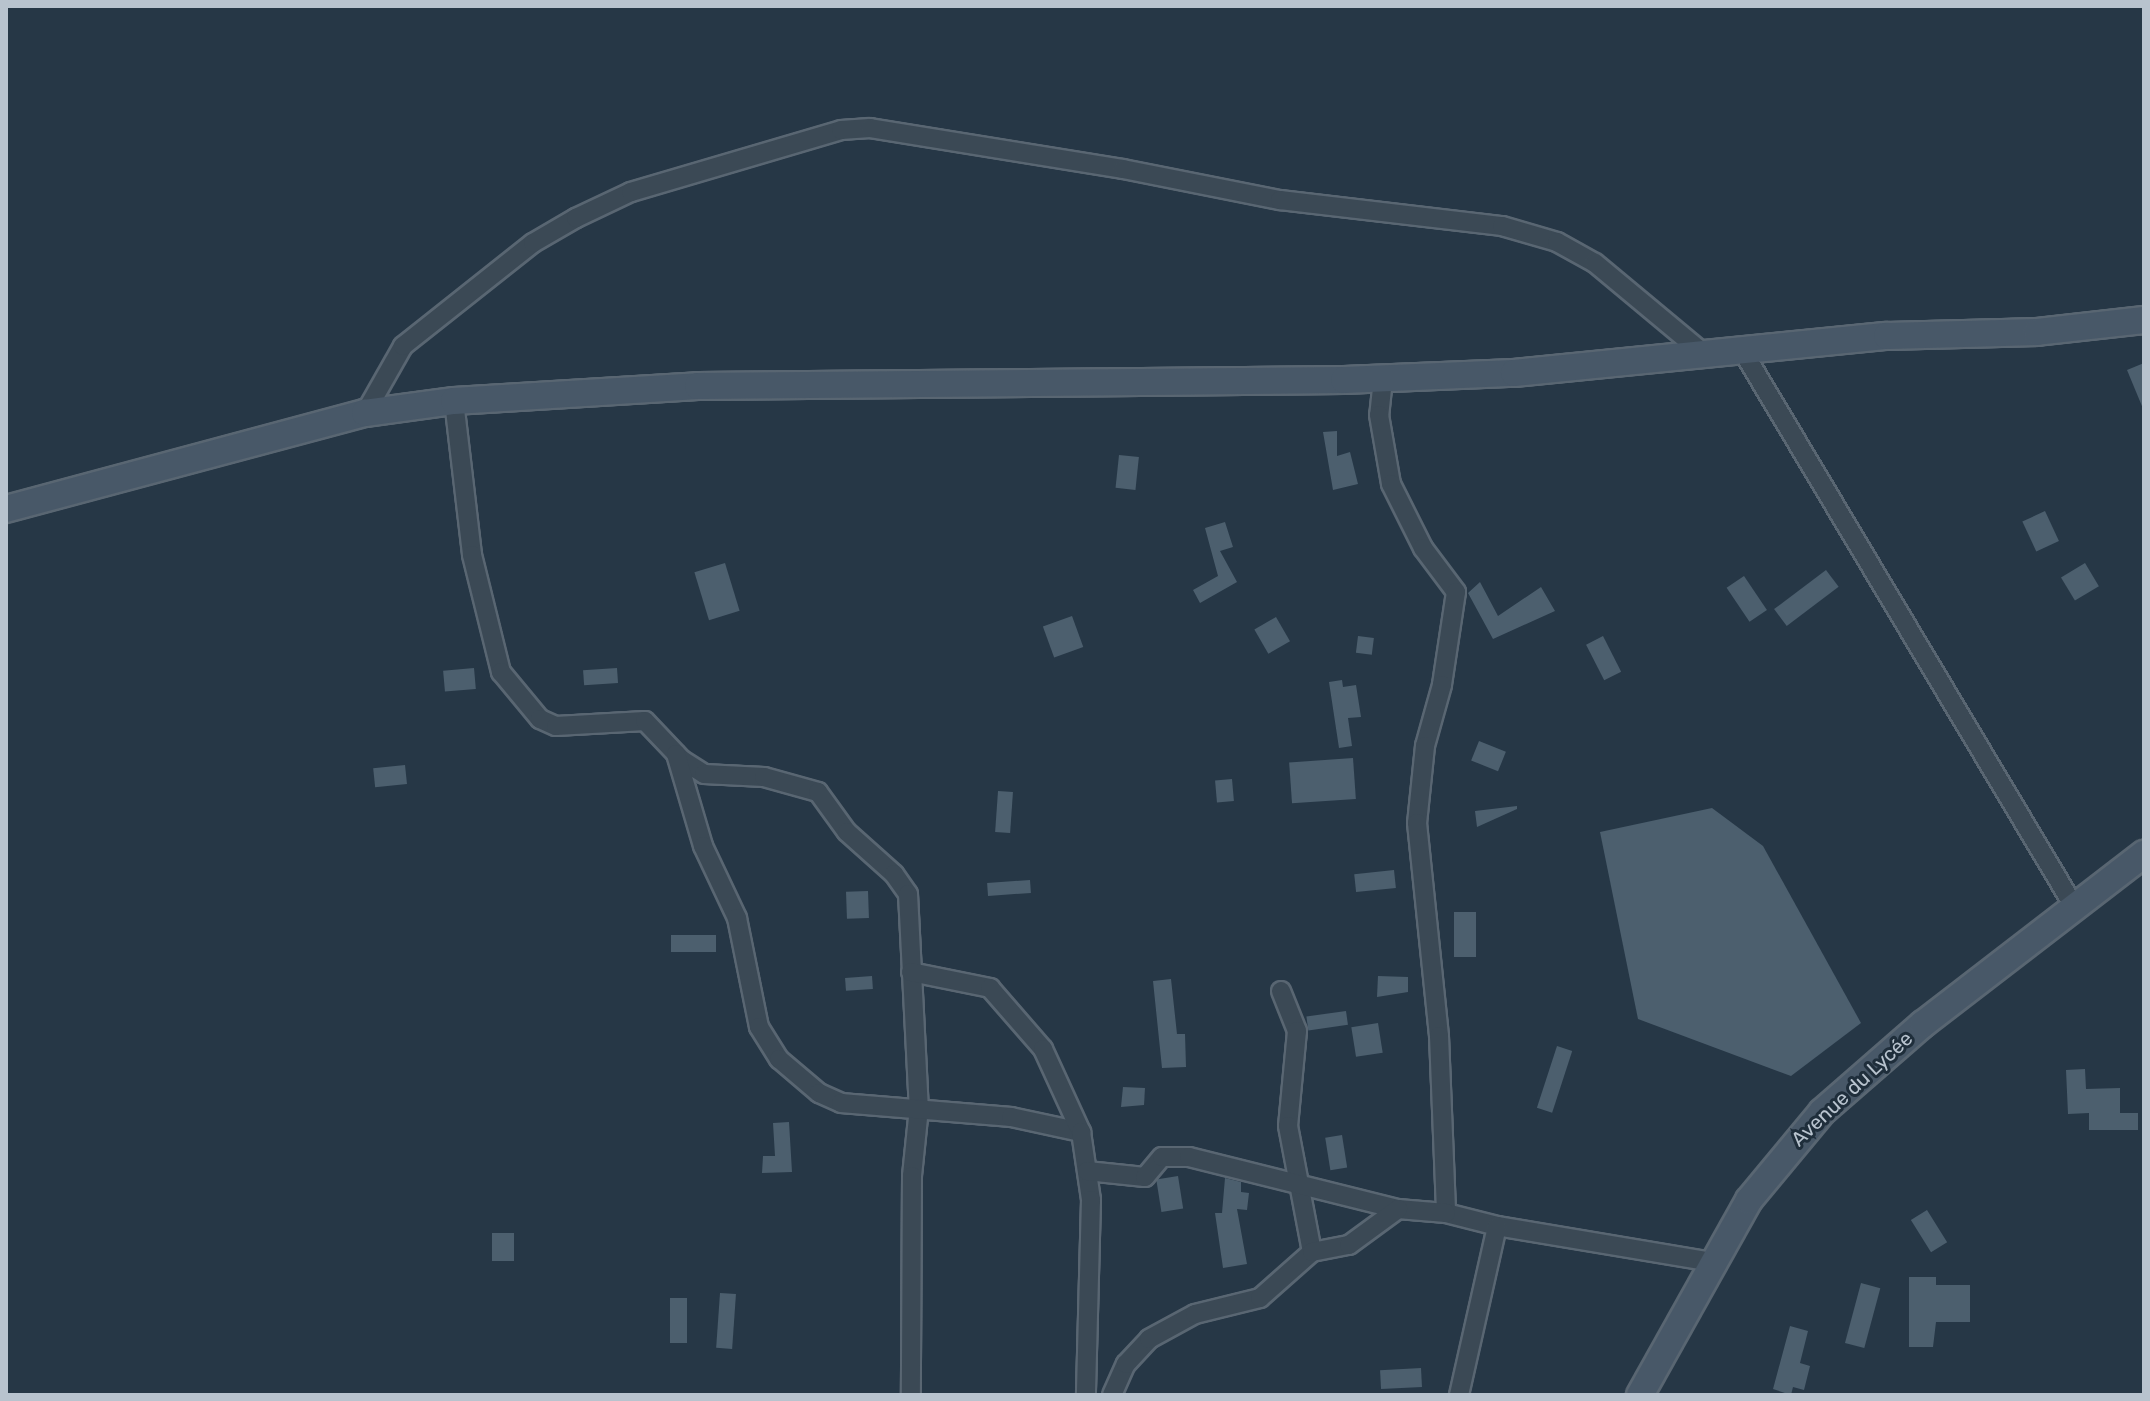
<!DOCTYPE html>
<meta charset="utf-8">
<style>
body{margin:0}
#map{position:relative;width:2150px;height:1401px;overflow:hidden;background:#263746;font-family:Rubik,sans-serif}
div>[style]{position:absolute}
.building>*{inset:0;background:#4c5f6e;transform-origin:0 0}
.roads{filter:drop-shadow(2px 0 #596672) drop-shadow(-2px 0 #596672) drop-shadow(0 2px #596672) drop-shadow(0 -2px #596672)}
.minor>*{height:18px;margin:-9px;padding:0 9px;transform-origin:9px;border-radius:9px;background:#3b4955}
.secondary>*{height:26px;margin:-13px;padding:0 13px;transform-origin:13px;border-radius:13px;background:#485868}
span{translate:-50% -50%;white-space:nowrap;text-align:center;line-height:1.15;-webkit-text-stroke:6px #1f2e3b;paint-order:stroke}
.street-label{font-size:20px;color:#b8c3ce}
.frame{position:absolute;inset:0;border:8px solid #b8c3ce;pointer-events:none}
</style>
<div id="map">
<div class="building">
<div style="clip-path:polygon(2144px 363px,2144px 411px,2127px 370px)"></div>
<div style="clip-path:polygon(1337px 431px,1337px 456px,1350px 452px,1358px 484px,1333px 490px,1323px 432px)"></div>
<div style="left:1119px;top:455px;width:20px;height:33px;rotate:6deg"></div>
<div style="left:2045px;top:511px;width:33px;height:25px;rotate:65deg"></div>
<div style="clip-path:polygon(1225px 522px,1233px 547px,1220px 551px,1237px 582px,1200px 603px,1193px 590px,1218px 576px,1205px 528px)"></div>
<div style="left:725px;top:563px;width:50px;height:32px;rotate:73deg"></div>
<div style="left:2085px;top:563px;width:27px;height:28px;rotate:59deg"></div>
<div style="left:1826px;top:570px;width:21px;height:65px;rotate:53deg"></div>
<div style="left:1744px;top:576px;width:41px;height:21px;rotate:56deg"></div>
<div style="clip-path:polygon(1480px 582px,1498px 616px,1541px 587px,1555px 611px,1493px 639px,1468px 593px)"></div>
<div style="left:1072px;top:616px;width:33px;height:31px;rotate:70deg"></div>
<div style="left:1276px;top:617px;width:28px;height:25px;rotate:60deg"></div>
<div style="left:1358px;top:636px;width:16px;height:17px;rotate:7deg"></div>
<div style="left:1603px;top:636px;width:40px;height:19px;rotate:63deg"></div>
<div style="left:474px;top:668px;width:21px;height:31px;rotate:85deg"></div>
<div style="left:617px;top:668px;width:15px;height:34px;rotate:86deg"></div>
<div style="clip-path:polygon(1342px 680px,1343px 687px,1356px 685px,1361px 717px,1348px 718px,1352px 746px,1339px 748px,1329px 682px)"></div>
<div style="left:1479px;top:741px;width:29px;height:21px;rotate:22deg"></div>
<div style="left:1353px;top:758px;width:41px;height:64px;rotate:86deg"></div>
<div style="left:405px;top:765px;width:19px;height:32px;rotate:84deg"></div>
<div style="left:1232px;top:779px;width:22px;height:17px;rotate:85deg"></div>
<div style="left:998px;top:791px;width:15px;height:41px;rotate:4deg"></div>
<div style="clip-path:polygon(1517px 806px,1517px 809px,1477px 827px,1475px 811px)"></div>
<div style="clip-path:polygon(1712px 808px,1763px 846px,1861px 1023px,1791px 1076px,1638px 1019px,1600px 832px)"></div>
<div style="left:1394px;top:870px;width:18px;height:40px;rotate:84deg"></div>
<div style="left:1030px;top:880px;width:13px;height:43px;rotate:86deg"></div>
<div style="left:868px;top:891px;width:27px;height:22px;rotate:88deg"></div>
<div style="left:1454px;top:912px;width:22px;height:45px"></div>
<div style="left:716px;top:935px;width:17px;height:45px;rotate:90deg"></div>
<div style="left:872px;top:976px;width:13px;height:27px;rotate:86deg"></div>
<div style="clip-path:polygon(1378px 976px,1408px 977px,1408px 992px,1377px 997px)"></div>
<div style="clip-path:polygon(1171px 979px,1177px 1034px,1185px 1034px,1186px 1067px,1162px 1068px,1153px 981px)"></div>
<div style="left:1346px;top:1011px;width:14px;height:40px;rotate:82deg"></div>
<div style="left:1378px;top:1023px;width:30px;height:27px;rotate:81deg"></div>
<div style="left:1557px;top:1046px;width:16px;height:65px;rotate:18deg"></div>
<div style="clip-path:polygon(2085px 1069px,2086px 1089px,2120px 1088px,2120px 1113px,2138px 1113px,2138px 1130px,2089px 1130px,2089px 1113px,2068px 1114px,2066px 1070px)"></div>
<div style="clip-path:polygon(1123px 1087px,1145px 1088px,1144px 1105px,1121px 1107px)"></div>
<div style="clip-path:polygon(789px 1122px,792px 1172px,762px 1173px,763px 1156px,775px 1156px,773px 1123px)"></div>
<div style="left:1342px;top:1135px;width:33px;height:17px;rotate:81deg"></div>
<div style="left:1178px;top:1176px;width:33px;height:22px;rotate:81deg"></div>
<div style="clip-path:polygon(1225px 1178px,1241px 1182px,1241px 1192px,1249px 1193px,1247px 1210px,1237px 1209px,1247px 1264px,1223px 1268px,1215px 1213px,1222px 1213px)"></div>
<div style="left:1927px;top:1210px;width:38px;height:19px;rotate:58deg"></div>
<div style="left:492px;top:1233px;width:22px;height:28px"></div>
<div style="clip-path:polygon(1909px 1277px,1936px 1277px,1936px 1285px,1970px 1285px,1970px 1322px,1936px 1322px,1933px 1347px,1909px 1347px)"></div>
<div style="left:1861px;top:1283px;width:20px;height:62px;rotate:15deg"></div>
<div style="left:720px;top:1293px;width:16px;height:55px;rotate:4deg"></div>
<div style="left:670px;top:1298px;width:17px;height:45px"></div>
<div style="clip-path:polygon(1790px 1326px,1808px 1331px,1800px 1363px,1810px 1366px,1804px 1390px,1793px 1387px,1791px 1395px,1773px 1389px)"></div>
<div style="left:1421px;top:1368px;width:19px;height:41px;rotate:87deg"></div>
</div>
<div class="roads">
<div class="minor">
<div style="left:1742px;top:350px;width:650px;rotate:59.17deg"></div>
<div style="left:1383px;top:379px;width:36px;rotate:96deg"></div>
<div style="left:1379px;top:415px;width:70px;rotate:80.1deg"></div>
<div style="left:1391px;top:484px;width:72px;rotate:63.4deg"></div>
<div style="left:1423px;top:548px;width:55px;rotate:53.1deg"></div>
<div style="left:1456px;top:592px;width:94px;rotate:98.6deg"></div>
<div style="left:1442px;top:685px;width:63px;rotate:105.6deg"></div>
<div style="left:1425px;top:746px;width:77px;rotate:95.9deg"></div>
<div style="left:1417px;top:823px;width:214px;rotate:84.1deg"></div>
<div style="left:1439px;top:1036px;width:177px;rotate:87.7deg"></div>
<div style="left:1446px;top:1213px;width:53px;rotate:14.3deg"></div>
<div style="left:1497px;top:1226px;width:219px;rotate:9.5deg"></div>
<div style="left:454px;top:401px;width:155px;rotate:83.3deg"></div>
<div style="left:472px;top:555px;width:121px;rotate:76.1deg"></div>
<div style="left:501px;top:672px;width:61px;rotate:50.3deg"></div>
<div style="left:540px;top:719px;width:17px;rotate:24deg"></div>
<div style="left:556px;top:726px;width:89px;rotate:-3.2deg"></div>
<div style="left:645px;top:721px;width:54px;rotate:46.5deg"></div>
<div style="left:682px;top:760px;width:26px;rotate:32deg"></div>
<div style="left:704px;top:774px;width:60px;rotate:2.9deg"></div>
<div style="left:764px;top:777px;width:56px;rotate:15.5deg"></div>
<div style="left:818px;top:792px;width:49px;rotate:54.1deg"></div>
<div style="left:847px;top:832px;width:63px;rotate:41.8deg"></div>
<div style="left:894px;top:874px;width:24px;rotate:55deg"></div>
<div style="left:908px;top:894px;width:214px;rotate:87.1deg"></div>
<div style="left:919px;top:1108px;width:68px;rotate:95.9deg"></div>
<div style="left:912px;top:1176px;width:219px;rotate:90.3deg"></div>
<div style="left:365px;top:413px;width:77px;rotate:-60.4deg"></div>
<div style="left:403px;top:346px;width:166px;rotate:-38.4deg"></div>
<div style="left:533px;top:243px;width:50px;rotate:-30.2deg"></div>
<div style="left:576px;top:218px;width:61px;rotate:-25.3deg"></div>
<div style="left:631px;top:192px;width:219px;rotate:-16.4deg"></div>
<div style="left:841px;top:130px;width:29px;rotate:-4deg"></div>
<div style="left:870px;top:128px;width:256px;rotate:9.2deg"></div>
<div style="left:1123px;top:169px;width:160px;rotate:11.2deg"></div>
<div style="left:1280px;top:200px;width:224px;rotate:6.7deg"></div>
<div style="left:1502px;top:226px;width:57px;rotate:16.2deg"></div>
<div style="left:1557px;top:242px;width:43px;rotate:28.9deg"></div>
<div style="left:1595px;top:263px;width:141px;rotate:39.8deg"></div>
<div style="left:676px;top:754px;width:96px;rotate:73.6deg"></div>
<div style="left:703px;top:846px;width:80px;rotate:64.7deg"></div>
<div style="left:737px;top:918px;width:111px;rotate:78.6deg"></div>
<div style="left:759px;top:1027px;width:38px;rotate:58deg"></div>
<div style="left:779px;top:1059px;width:52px;rotate:40.4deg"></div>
<div style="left:819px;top:1093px;width:24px;rotate:24deg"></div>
<div style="left:841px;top:1103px;width:171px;rotate:4.7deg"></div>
<div style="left:1011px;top:1117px;width:72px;rotate:12.1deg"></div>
<div style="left:911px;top:972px;width:81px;rotate:11.4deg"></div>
<div style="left:990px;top:988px;width:81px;rotate:49deg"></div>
<div style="left:1043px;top:1049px;width:91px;rotate:65.4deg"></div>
<div style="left:1081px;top:1132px;width:69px;rotate:81.6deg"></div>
<div style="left:1091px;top:1200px;width:195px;rotate:91.5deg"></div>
<div style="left:1281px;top:991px;width:43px;rotate:68.2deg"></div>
<div style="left:1297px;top:1031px;width:95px;rotate:95.4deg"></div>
<div style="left:1288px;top:1126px;width:128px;rotate:79.2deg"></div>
<div style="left:1087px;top:1171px;width:58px;rotate:5.9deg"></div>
<div style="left:1145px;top:1177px;width:26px;rotate:-50deg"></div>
<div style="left:1162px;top:1157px;width:27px"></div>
<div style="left:1189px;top:1157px;width:215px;rotate:14deg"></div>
<div style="left:1398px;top:1209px;width:48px;rotate:4.8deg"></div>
<div style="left:1112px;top:1395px;width:34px;rotate:-66deg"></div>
<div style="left:1126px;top:1364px;width:34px;rotate:-47deg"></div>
<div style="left:1149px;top:1339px;width:52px;rotate:-28.5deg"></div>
<div style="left:1195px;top:1314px;width:67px;rotate:-13.8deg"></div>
<div style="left:1260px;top:1298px;width:69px;rotate:-41.5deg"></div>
<div style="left:1312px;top:1252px;width:38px;rotate:-11deg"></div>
<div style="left:1349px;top:1245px;width:61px;rotate:-36.3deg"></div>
<div style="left:1459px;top:1395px;width:173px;rotate:-77.3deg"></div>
</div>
<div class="secondary">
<div style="left:6px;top:509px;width:372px;rotate:-15deg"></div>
<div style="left:365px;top:413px;width:90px;rotate:-7.7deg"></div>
<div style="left:454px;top:401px;width:244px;rotate:-3.5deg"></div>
<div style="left:698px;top:386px;width:646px;rotate:-0.53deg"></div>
<div style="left:1344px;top:380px;width:170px;rotate:-2.4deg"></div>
<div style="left:1514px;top:373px;width:375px;rotate:-5.7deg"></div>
<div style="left:1887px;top:336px;width:150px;rotate:-1.5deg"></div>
<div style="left:2037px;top:332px;width:108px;rotate:-6.4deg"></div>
<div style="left:1640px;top:1395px;width:223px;rotate:-60.8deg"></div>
<div style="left:1749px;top:1200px;width:114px;rotate:-50.3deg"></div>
<div style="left:1822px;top:1112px;width:134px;rotate:-41.1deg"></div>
<div style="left:1923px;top:1024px;width:279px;rotate:-37.6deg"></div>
</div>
</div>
<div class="street-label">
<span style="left:1852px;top:1089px;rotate:-43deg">Avenue du Lycée</span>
</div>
<div class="frame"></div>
</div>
